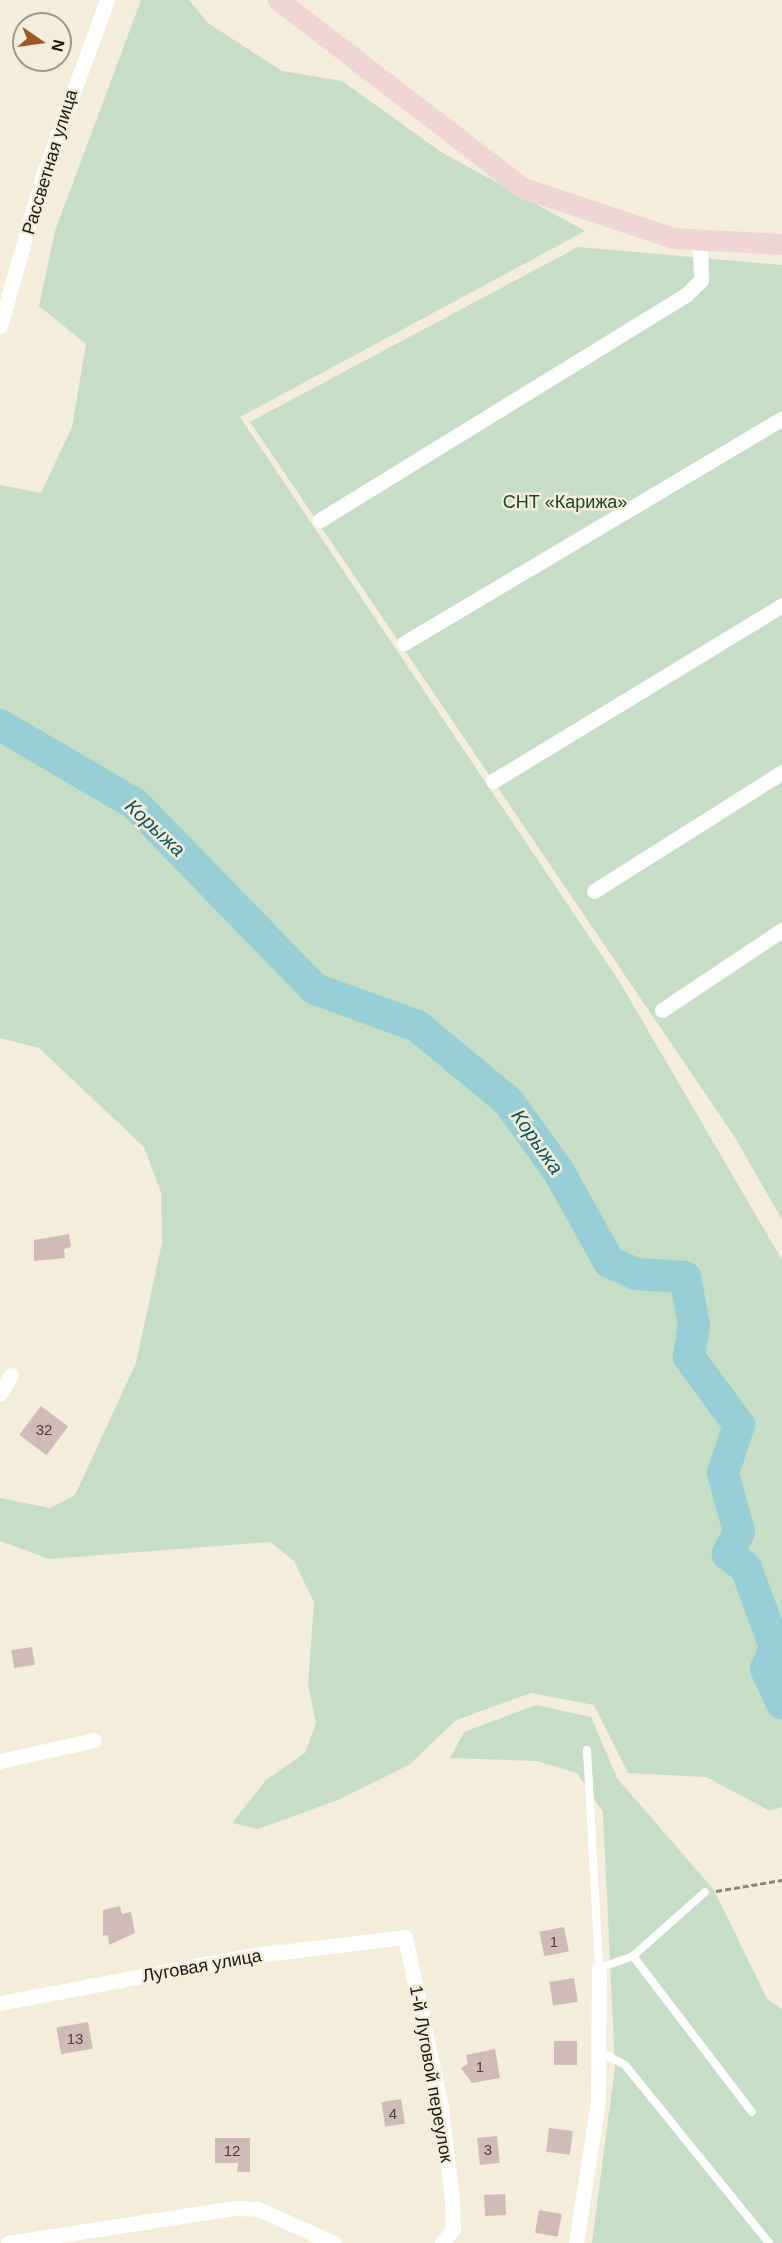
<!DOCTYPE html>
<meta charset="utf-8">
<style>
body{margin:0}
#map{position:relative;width:782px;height:2243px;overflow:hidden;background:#f3edda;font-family:Helvetica,sans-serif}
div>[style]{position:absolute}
.green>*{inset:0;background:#c6ddc6}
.river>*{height:32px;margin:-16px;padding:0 16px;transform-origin:16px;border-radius:16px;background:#98cfd7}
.building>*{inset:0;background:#d1bbb6;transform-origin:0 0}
.path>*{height:3px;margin-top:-1.5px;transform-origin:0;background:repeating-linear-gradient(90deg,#888478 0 6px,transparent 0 9px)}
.lane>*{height:8px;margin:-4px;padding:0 4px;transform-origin:4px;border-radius:4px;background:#fff}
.street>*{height:15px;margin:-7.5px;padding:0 7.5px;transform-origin:7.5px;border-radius:7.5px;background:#fff}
.secondary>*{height:21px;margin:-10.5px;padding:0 10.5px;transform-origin:10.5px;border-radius:10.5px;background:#efd5d3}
span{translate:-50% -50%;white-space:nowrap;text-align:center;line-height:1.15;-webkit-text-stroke:5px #f3edda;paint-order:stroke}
.number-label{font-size:15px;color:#48423c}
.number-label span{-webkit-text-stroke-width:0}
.street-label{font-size:18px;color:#1b1913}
.park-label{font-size:18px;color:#16481d}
.water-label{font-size:20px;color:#075861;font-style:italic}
.north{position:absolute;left:12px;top:12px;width:60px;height:60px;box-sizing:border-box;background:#f3edda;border:2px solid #9d988a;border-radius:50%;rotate:103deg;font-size:16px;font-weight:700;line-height:24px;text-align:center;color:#1b1913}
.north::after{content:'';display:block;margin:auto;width:21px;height:27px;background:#9c572a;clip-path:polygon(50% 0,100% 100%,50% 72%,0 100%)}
</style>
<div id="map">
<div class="green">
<div style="clip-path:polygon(141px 0,189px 0,208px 23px,282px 71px,342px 81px,441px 152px,585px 231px,240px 417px,619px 981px,782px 1260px,782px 1807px,770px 1811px,706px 1777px,628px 1773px,594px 1705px,531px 1693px,456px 1720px,409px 1765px,338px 1800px,258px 1829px,232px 1823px,266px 1780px,305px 1753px,316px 1723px,308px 1685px,314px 1602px,294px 1561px,270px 1542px,49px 1559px,0 1541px,0 1498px,50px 1508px,75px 1495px,136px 1363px,162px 1243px,161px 1192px,144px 1147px,39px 1048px,0 1038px,0 485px,41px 493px,72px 427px,86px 344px,39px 306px,55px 231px)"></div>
<div style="clip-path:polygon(578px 247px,782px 265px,782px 1220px,736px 1139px,250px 422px)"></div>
<div style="clip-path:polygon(536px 1705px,591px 1717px,617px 1778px,714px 1890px,767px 1999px,782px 2009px,782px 2243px,592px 2243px,615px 2067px,603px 1812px,577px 1773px,537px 1761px,450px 1758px,464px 1732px)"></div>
</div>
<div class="river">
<div style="left:0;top:725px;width:156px;rotate:30.3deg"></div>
<div style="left:135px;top:804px;width:258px;rotate:45.8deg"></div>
<div style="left:315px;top:989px;width:109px;rotate:19.9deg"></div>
<div style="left:417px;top:1026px;width:118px;rotate:39.5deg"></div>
<div style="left:508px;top:1101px;width:87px;rotate:54.3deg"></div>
<div style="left:559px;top:1172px;width:103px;rotate:60.9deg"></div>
<div style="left:609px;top:1262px;width:30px;rotate:24deg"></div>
<div style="left:636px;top:1274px;width:49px;rotate:3.5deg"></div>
<div style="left:685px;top:1277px;width:49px;rotate:79.4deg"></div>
<div style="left:694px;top:1325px;width:32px;rotate:99deg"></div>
<div style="left:689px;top:1357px;width:84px;rotate:53.7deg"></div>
<div style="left:739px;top:1425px;width:51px;rotate:108.4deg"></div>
<div style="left:723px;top:1473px;width:61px;rotate:74.8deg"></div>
<div style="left:739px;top:1532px;width:25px;rotate:117deg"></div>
<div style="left:728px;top:1554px;width:23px;rotate:38deg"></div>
<div style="left:746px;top:1568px;width:84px;rotate:69.8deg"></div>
<div style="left:775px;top:1647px;width:24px;rotate:112deg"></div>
<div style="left:766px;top:1669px;width:38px;rotate:65deg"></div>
</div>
<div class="building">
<div style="clip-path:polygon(69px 1234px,71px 1247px,64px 1249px,65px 1258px,34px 1261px,34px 1240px)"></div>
<div style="left:41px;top:1406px;width:34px;height:36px;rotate:37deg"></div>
<div style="left:32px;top:1647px;width:18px;height:21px;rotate:81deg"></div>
<div style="clip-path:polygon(120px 1906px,122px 1914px,131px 1912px,135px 1933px,109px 1945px,108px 1935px,103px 1936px,103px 1910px)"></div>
<div style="left:564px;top:1927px;width:25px;height:25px;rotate:79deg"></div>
<div style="left:574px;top:1978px;width:24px;height:25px;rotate:81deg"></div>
<div style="left:88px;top:2022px;width:27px;height:32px;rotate:80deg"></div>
<div style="left:554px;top:2041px;width:23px;height:24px"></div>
<div style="clip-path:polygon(495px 2049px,500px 2078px,472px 2083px,461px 2068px,468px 2064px,466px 2055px)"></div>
<div style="left:401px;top:2099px;width:25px;height:20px;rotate:81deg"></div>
<div style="left:549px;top:2128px;width:24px;height:24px;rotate:7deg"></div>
<div style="left:497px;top:2136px;width:27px;height:20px;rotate:84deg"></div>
<div style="clip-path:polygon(215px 2138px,250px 2138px,250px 2172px,237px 2172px,238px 2163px,215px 2163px)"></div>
<div style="left:505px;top:2194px;width:21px;height:21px;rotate:87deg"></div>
<div style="left:539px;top:2210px;width:23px;height:23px;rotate:10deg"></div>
</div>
<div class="path">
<div style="left:716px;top:1891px;width:67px;rotate:-9.5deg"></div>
</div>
<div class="lane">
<div style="left:587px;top:1750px;width:218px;rotate:86.8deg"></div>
<div style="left:599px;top:1968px;width:36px;rotate:-19deg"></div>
<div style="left:633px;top:1956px;width:196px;rotate:52.7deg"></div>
<div style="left:633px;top:1956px;width:96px;rotate:-41.6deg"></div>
<div style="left:600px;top:2052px;width:28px;rotate:27deg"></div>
<div style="left:625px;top:2065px;width:229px;rotate:51deg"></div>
</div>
<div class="street">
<div style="left:0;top:326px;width:157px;rotate:-74.1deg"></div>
<div style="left:43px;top:175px;width:186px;rotate:-69.9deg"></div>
<div style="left:320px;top:520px;width:430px;rotate:-31.6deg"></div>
<div style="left:686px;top:295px;width:21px;rotate:-45deg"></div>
<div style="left:701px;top:280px;width:41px;rotate:-91.4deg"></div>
<div style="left:404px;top:643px;width:439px;rotate:-30.7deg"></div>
<div style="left:493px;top:781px;width:338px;rotate:-31.3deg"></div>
<div style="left:594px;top:891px;width:222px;rotate:-32.3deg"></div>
<div style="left:662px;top:1010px;width:144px;rotate:-33.7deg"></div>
<div style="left:0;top:1394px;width:22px;rotate:-60deg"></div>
<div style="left:0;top:1761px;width:96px;rotate:-12.6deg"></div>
<div style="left:0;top:2003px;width:259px;rotate:-10.7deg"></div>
<div style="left:255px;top:1955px;width:151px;rotate:-6.8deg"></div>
<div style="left:405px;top:1937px;width:174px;rotate:78deg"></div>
<div style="left:441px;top:2107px;width:94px;rotate:83.3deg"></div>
<div style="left:452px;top:2200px;width:29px;rotate:88deg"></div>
<div style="left:453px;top:2229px;width:18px;rotate:128deg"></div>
<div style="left:8px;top:2243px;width:230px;rotate:-8.8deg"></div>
<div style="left:235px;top:2208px;width:23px;rotate:2deg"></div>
<div style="left:258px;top:2209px;width:83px;rotate:24.1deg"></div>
<div style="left:576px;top:2243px;width:144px;rotate:-81.2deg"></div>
<div style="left:598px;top:2101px;width:133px;rotate:-89.6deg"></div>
</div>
<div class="secondary">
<div style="left:278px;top:0;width:309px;rotate:37.5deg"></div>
<div style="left:523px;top:188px;width:158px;rotate:18.4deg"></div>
<div style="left:673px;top:238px;width:109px;rotate:3.2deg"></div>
</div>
<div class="number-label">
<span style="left:44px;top:1430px">32</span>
<span style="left:554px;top:1942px">1</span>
<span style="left:75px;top:2039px">13</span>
<span style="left:480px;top:2067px">1</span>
<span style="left:393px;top:2114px">4</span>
<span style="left:488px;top:2150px">3</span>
<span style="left:232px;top:2151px">12</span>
</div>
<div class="street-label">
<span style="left:50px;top:162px;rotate:-73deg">Рассветная улица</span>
<span style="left:202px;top:1966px;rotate:-10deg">Луговая улица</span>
<span style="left:431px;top:2074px;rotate:80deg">1-й Луговой переулок</span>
</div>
<div class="park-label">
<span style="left:565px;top:502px">СНТ «Карижа»</span>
</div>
<div class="water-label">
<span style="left:155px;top:828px;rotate:43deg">Корыжа</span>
<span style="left:537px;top:1142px;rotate:55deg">Корыжа</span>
</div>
<div class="north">N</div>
</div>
